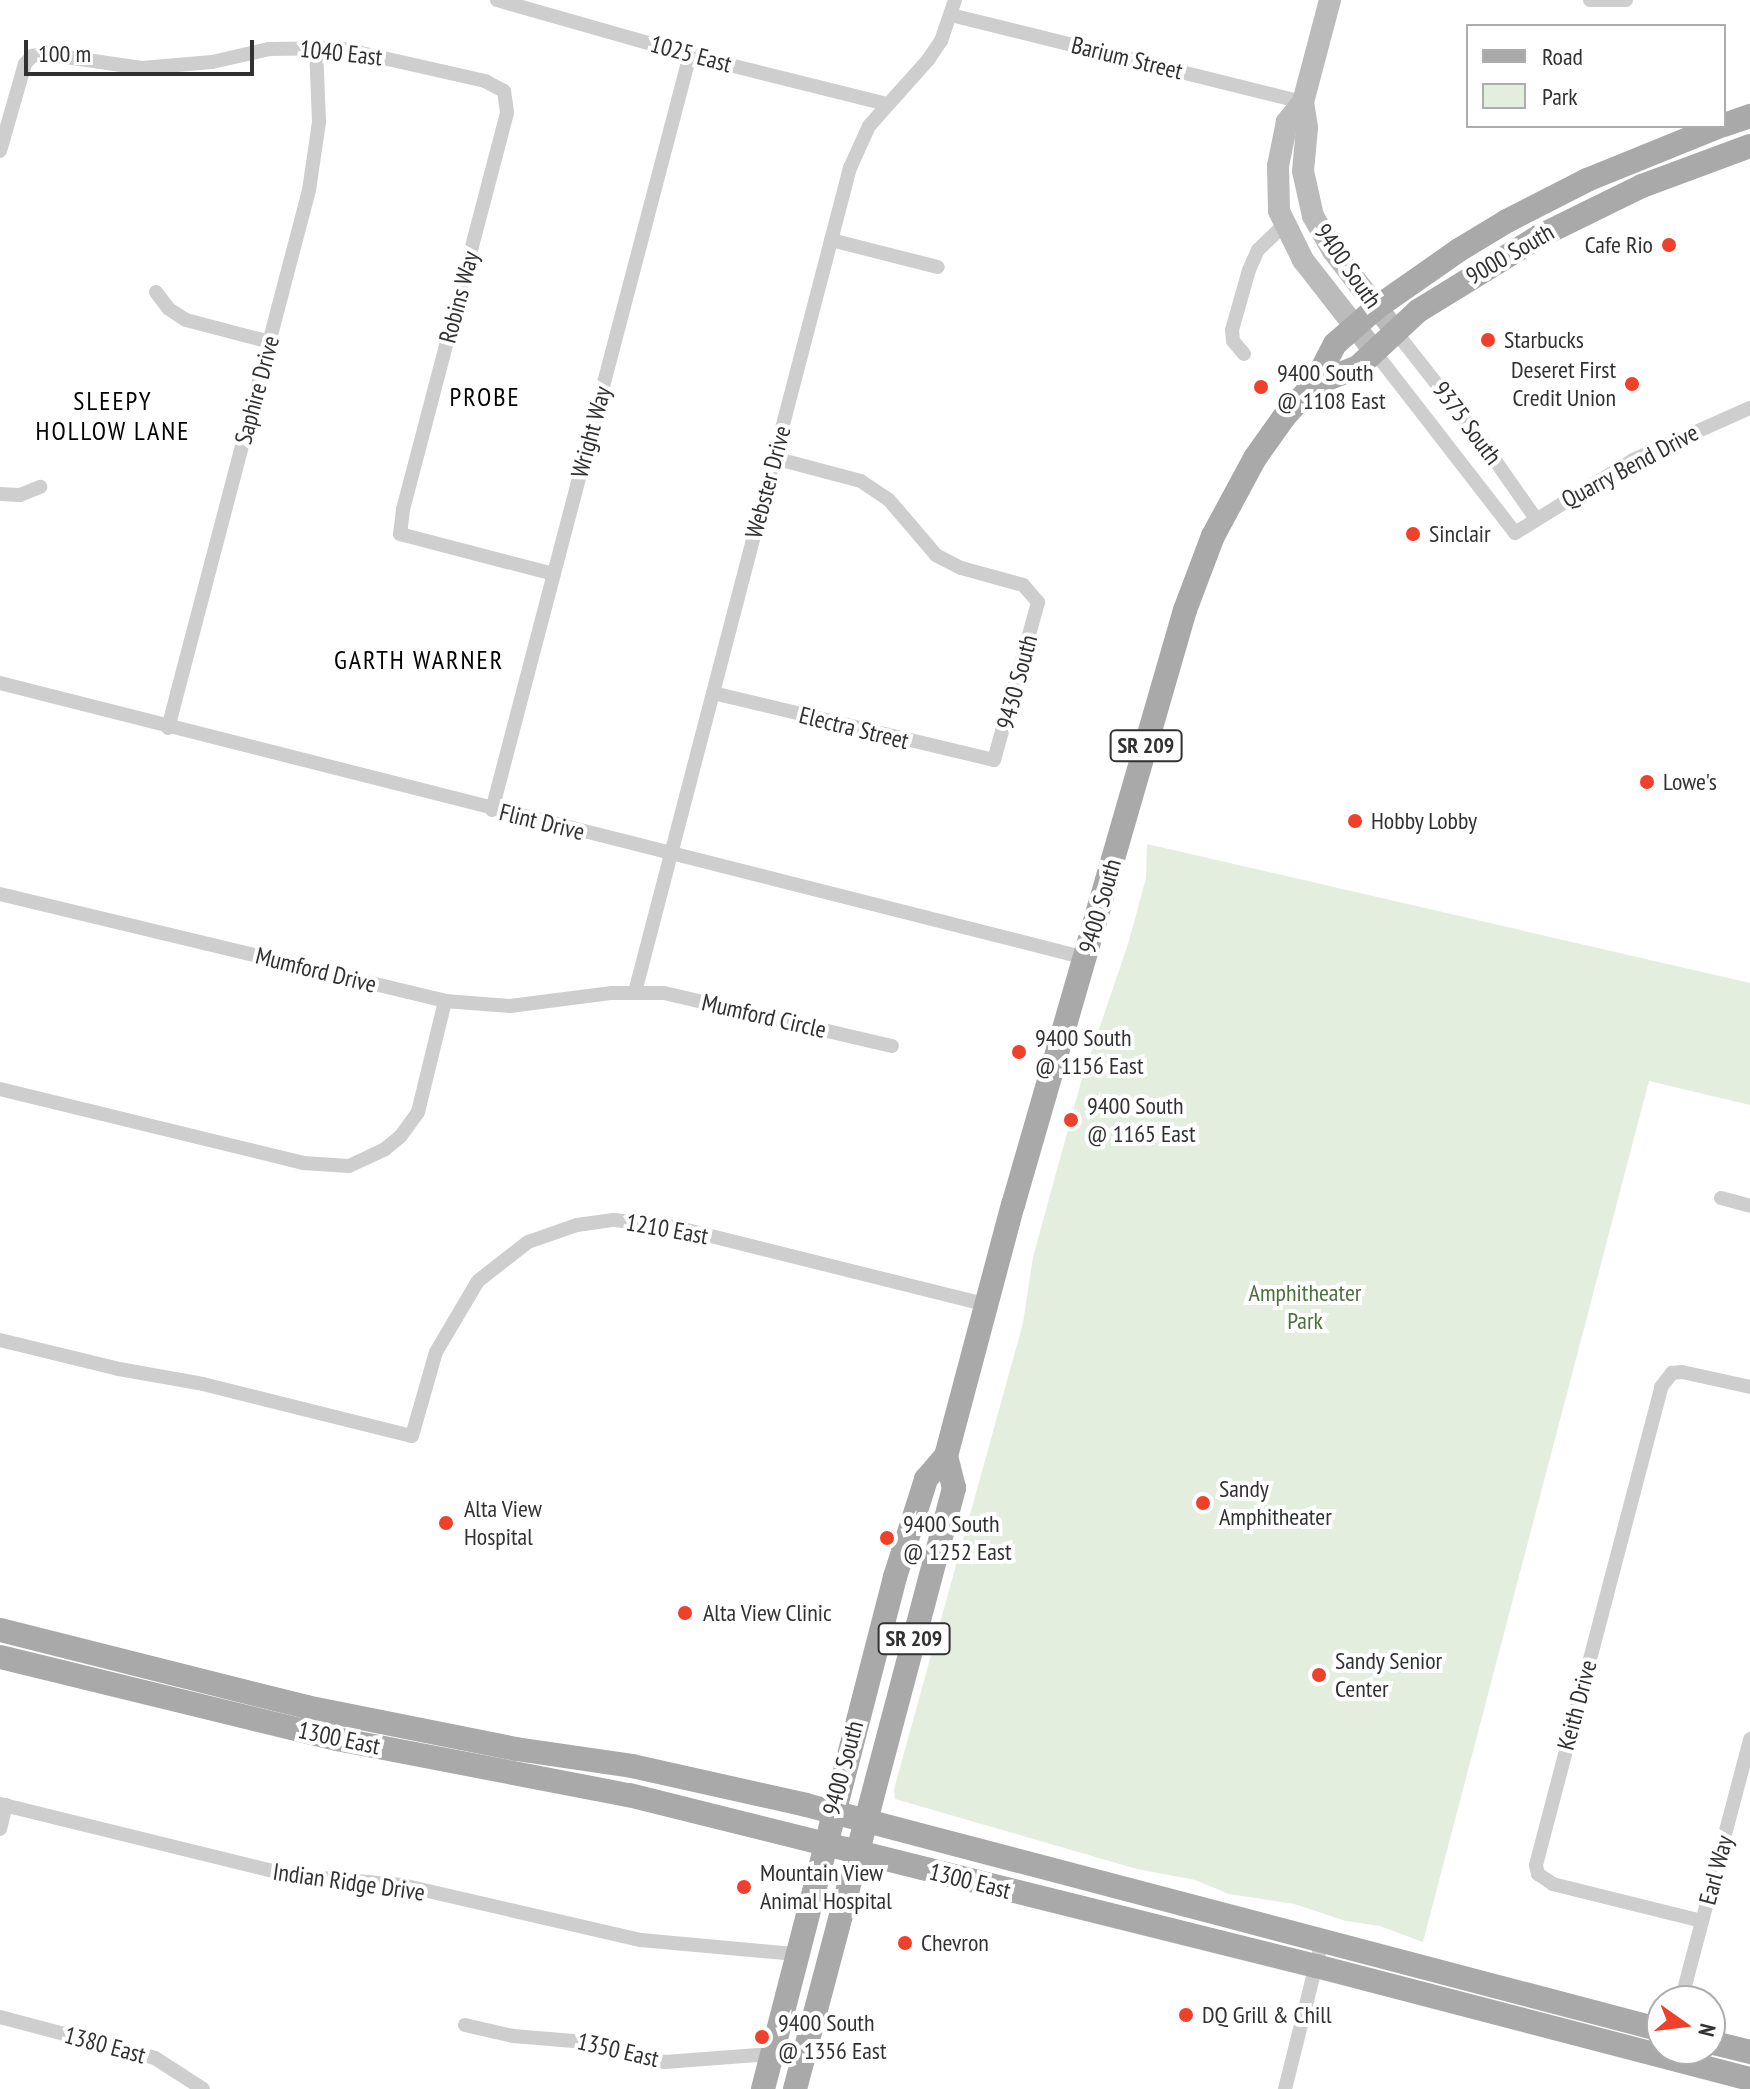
<!DOCTYPE html>
<style>
body{margin:0}
#map{position:relative;width:1750px;height:2089px;overflow:hidden;background:#fff;font-family:"PT Sans Narrow",sans-serif}
div>[style]{position:absolute}
.green>*{inset:0;background:#e4eedf}
.street>*{height:14px;margin:-7px;padding:0 7px;transform-origin:7px;border-radius:7px;background:#cecece}
.secondary>*{height:22px;margin:-11px;padding:0 11px;transform-origin:11px;border-radius:11px;background:#bbb}
.primary>*{height:24px;margin:-12px;padding:0 12px;transform-origin:12px;border-radius:12px;background:#a9a9a9}
.dots>*{width:22px;height:22px;translate:-50% -50%;box-sizing:border-box;border:4px solid #fff;border-radius:50%}
span{translate:-50% -50%;white-space:nowrap;text-align:center;line-height:1.15;-webkit-text-stroke:8px #fff;paint-order:stroke}
.shield-label span{padding:2px 6px;background:#fff;border:2px solid;border-radius:6px;-webkit-text-stroke-width:0}
.shield-label{font-size:22px;color:#313131;font-weight:700}
.street-label{font-size:24px;color:#313131}
.poi-label{font-size:24px;color:#313131}
.right{translate:-100% -50%;text-align:right}
.left{translate:0 -50%;text-align:left}
.park-label{font-size:24px;color:#4a703b}
.neighbourhood-label{font-size:26px;color:#000;letter-spacing:2px}
.legend{position:absolute;left:1466px;top:24px;width:260px;height:104px;box-sizing:border-box;background:#fff;border:2px solid #adadad;margin:0;padding:10px 14px;list-style:none;font-size:24px;color:#313131}
.legend li{display:flex;align-items:center;gap:16px;height:40px}
.legend b{width:40px;border:2px solid #adadad}
.north{position:absolute;left:1646px;top:1985px;width:80px;height:80px;box-sizing:border-box;background:#fff;border:2px solid #adadad;border-radius:50%;rotate:104deg;font-size:22px;font-weight:700;line-height:32px;text-align:center;color:#313131}
.north::after{content:'';display:block;margin:auto;width:28px;height:36px;background:#ef402c;clip-path:polygon(50% 0,100% 100%,50% 72%,0 100%)}
.scale{position:absolute;left:24px;top:40px;width:230px;height:36px;box-sizing:border-box;border:4px solid #313131;border-top:0;padding-left:10px;font-size:24px;line-height:28px;white-space:nowrap;color:#313131;-webkit-text-stroke:6px #fff;paint-order:stroke}
</style>
<div id="map">
<div class="green">
<div style="clip-path:polygon(1147px 844px,1750px 983px,1750px 1105px,1649px 1081px,1423px 1942px,1380px 1926px,1346px 1921px,1294px 1904px,1229px 1894px,1195px 1880px,1137px 1869px,895px 1799px,894px 1789px,1023px 1323px,1033px 1257px,1081px 1082px,1128px 944px,1146px 878px)"></div>
</div>
<div class="street">
<div style="left:497px;top:0;width:201px;rotate:15.9deg"></div>
<div style="left:690px;top:55px;width:202px;rotate:14deg"></div>
<div style="left:1590px;top:0;width:36px"></div>
<div style="left:951px;top:15px;width:363px;rotate:13.9deg"></div>
<div style="left:0;top:151px;width:91px;rotate:-74deg"></div>
<div style="left:25px;top:64px;width:11px;rotate:-49deg"></div>
<div style="left:32px;top:56px;width:13px;rotate:-9deg"></div>
<div style="left:45px;top:54px;width:98px;rotate:8.2deg"></div>
<div style="left:142px;top:68px;width:70px;rotate:-4.9deg"></div>
<div style="left:212px;top:62px;width:58px;rotate:-12.8deg"></div>
<div style="left:269px;top:49px;width:70px;rotate:-0.8deg"></div>
<div style="left:339px;top:48px;width:150px;rotate:12.7deg"></div>
<div style="left:485px;top:81px;width:21px;rotate:28deg"></div>
<div style="left:504px;top:91px;width:22px;rotate:82deg"></div>
<div style="left:507px;top:113px;width:410px;rotate:104.7deg"></div>
<div style="left:403px;top:510px;width:24px;rotate:97deg"></div>
<div style="left:400px;top:534px;width:159px;rotate:14.6deg"></div>
<div style="left:831px;top:240px;width:110px;rotate:14.2deg"></div>
<div style="left:156px;top:292px;width:21px;rotate:53deg"></div>
<div style="left:169px;top:309px;width:20px;rotate:33deg"></div>
<div style="left:186px;top:320px;width:87px;rotate:14.7deg"></div>
<div style="left:1395px;top:331px;width:142px;rotate:51.8deg"></div>
<div style="left:1483px;top:443px;width:93px;rotate:55.1deg"></div>
<div style="left:1374px;top:351px;width:230px;rotate:52.2deg"></div>
<div style="left:1515px;top:533px;width:139px;rotate:-31.7deg"></div>
<div style="left:1633px;top:460px;width:128px;rotate:-24deg"></div>
<div style="left:1244px;top:354px;width:17px;rotate:-130deg"></div>
<div style="left:1233px;top:341px;width:11px;rotate:-95deg"></div>
<div style="left:1232px;top:330px;width:62px;rotate:-74.2deg"></div>
<div style="left:1249px;top:270px;width:22px;rotate:-66deg"></div>
<div style="left:1258px;top:250px;width:35px;rotate:-44deg"></div>
<div style="left:0;top:494px;width:20px;rotate:3deg"></div>
<div style="left:20px;top:495px;width:22px;rotate:-22deg"></div>
<div style="left:0;top:683px;width:1120px;rotate:14.21deg"></div>
<div style="left:713px;top:693px;width:289px;rotate:13.4deg"></div>
<div style="left:994px;top:760px;width:164px;rotate:-74.4deg"></div>
<div style="left:1038px;top:602px;width:23px;rotate:-131deg"></div>
<div style="left:1023px;top:585px;width:64px;rotate:-164.7deg"></div>
<div style="left:961px;top:568px;width:28px;rotate:-153deg"></div>
<div style="left:936px;top:555px;width:72px;rotate:-130.5deg"></div>
<div style="left:889px;top:500px;width:34px;rotate:-146deg"></div>
<div style="left:861px;top:481px;width:90px;rotate:-165.2deg"></div>
<div style="left:168px;top:728px;width:556px;rotate:-75.31deg"></div>
<div style="left:309px;top:190px;width:69px;rotate:-81.6deg"></div>
<div style="left:319px;top:122px;width:75px;rotate:-92.3deg"></div>
<div style="left:492px;top:810px;width:781px;rotate:-75.31deg"></div>
<div style="left:0;top:894px;width:458px;rotate:13.5deg"></div>
<div style="left:445px;top:1001px;width:65px;rotate:4.4deg"></div>
<div style="left:510px;top:1006px;width:103px;rotate:-7.3deg"></div>
<div style="left:612px;top:993px;width:52px"></div>
<div style="left:664px;top:993px;width:234px;rotate:13.1deg"></div>
<div style="left:635px;top:992px;width:852px;rotate:-75.38deg"></div>
<div style="left:850px;top:168px;width:46px;rotate:-65.7deg"></div>
<div style="left:869px;top:126px;width:89px;rotate:-48.2deg"></div>
<div style="left:928px;top:60px;width:23px;rotate:-56deg"></div>
<div style="left:941px;top:41px;width:43px;rotate:-71.1deg"></div>
<div style="left:0;top:1089px;width:312px;rotate:13.7deg"></div>
<div style="left:303px;top:1163px;width:46px;rotate:3.7deg"></div>
<div style="left:349px;top:1166px;width:40px;rotate:-25deg"></div>
<div style="left:385px;top:1149px;width:19px;rotate:-39deg"></div>
<div style="left:400px;top:1137px;width:31px;rotate:-54deg"></div>
<div style="left:418px;top:1112px;width:114px;rotate:-76.3deg"></div>
<div style="left:1721px;top:1198px;width:30px;rotate:15deg"></div>
<div style="left:0;top:1340px;width:122px;rotate:13.7deg"></div>
<div style="left:119px;top:1369px;width:85px;rotate:10.1deg"></div>
<div style="left:203px;top:1384px;width:215px;rotate:14deg"></div>
<div style="left:412px;top:1436px;width:87px;rotate:-74.1deg"></div>
<div style="left:436px;top:1352px;width:82px;rotate:-59.4deg"></div>
<div style="left:478px;top:1281px;width:63px;rotate:-38deg"></div>
<div style="left:528px;top:1242px;width:52px;rotate:-19.1deg"></div>
<div style="left:577px;top:1225px;width:37px;rotate:-8deg"></div>
<div style="left:614px;top:1220px;width:61px;rotate:6.5deg"></div>
<div style="left:675px;top:1227px;width:322px;rotate:14deg"></div>
<div style="left:0;top:1804px;width:297px;rotate:13.8deg"></div>
<div style="left:288px;top:1875px;width:114px;rotate:5deg"></div>
<div style="left:402px;top:1885px;width:245px;rotate:13deg"></div>
<div style="left:641px;top:1940px;width:156px;rotate:5.2deg"></div>
<div style="left:0;top:1829px;width:25px;rotate:-76deg"></div>
<div style="left:1702px;top:1921px;width:154px;rotate:-166.1deg"></div>
<div style="left:1553px;top:1884px;width:18px;rotate:-146deg"></div>
<div style="left:1538px;top:1874px;width:9px;rotate:-103deg"></div>
<div style="left:1536px;top:1865px;width:494px;rotate:-75.3deg"></div>
<div style="left:1661px;top:1387px;width:18px;rotate:-52deg"></div>
<div style="left:1672px;top:1373px;width:10px;rotate:-6deg"></div>
<div style="left:1682px;top:1372px;width:70px;rotate:12.4deg"></div>
<div style="left:1681px;top:2001px;width:271px;rotate:-75.2deg"></div>
<div style="left:0;top:2017px;width:160px;rotate:14.8deg"></div>
<div style="left:155px;top:2058px;width:57px;rotate:32.9deg"></div>
<div style="left:465px;top:2025px;width:49px;rotate:12.9deg"></div>
<div style="left:513px;top:2036px;width:73px;rotate:4.7deg"></div>
<div style="left:586px;top:2042px;width:81px;rotate:14.2deg"></div>
<div style="left:665px;top:2062px;width:106px;rotate:-4.3deg"></div>
<div style="left:1285px;top:2089px;width:153px;rotate:-76deg"></div>
</div>
<div class="secondary">
<div style="left:1330px;top:0;width:106px;rotate:104.8deg"></div>
<div style="left:1303px;top:102px;width:26px;rotate:129deg"></div>
<div style="left:1287px;top:122px;width:45px;rotate:101.6deg"></div>
<div style="left:1278px;top:166px;width:45px;rotate:88.7deg"></div>
<div style="left:1279px;top:211px;width:55px;rotate:63.9deg"></div>
<div style="left:1303px;top:260px;width:115px;rotate:52deg"></div>
<div style="left:1303px;top:102px;width:26px;rotate:81deg"></div>
<div style="left:1307px;top:128px;width:43px;rotate:95.3deg"></div>
<div style="left:1303px;top:171px;width:46px;rotate:77.5deg"></div>
<div style="left:1313px;top:216px;width:40px;rotate:60.3deg"></div>
<div style="left:1333px;top:251px;width:101px;rotate:52.2deg"></div>
</div>
<div class="primary">
<div style="left:1724px;top:125px;width:28px;rotate:-19deg"></div>
<div style="left:1314px;top:384px;width:47px;rotate:-21.1deg"></div>
<div style="left:1358px;top:367px;width:82px;rotate:-43deg"></div>
<div style="left:1418px;top:311px;width:143px;rotate:-31.6deg"></div>
<div style="left:1540px;top:236px;width:114px;rotate:-26.1deg"></div>
<div style="left:1642px;top:186px;width:115px;rotate:-20.3deg"></div>
<div style="left:0;top:1630px;width:316px;rotate:14.1deg"></div>
<div style="left:306px;top:1707px;width:214px;rotate:11.3deg"></div>
<div style="left:516px;top:1749px;width:117px;rotate:8.3deg"></div>
<div style="left:632px;top:1766px;width:178px;rotate:12.6deg"></div>
<div style="left:806px;top:1805px;width:885px;rotate:14.73deg"></div>
<div style="left:0;top:1657px;width:347px;rotate:13.7deg"></div>
<div style="left:337px;top:1739px;width:297px;rotate:10.9deg"></div>
<div style="left:629px;top:1795px;width:708px;rotate:13.98deg"></div>
<div style="left:1316px;top:1966px;width:448px;rotate:14.6deg"></div>
<div style="left:1710px;top:2042px;width:41px;rotate:14deg"></div>
<div style="left:763px;top:2089px;width:529px;rotate:-75.54deg"></div>
<div style="left:895px;top:1577px;width:103px;rotate:-72.4deg"></div>
<div style="left:926px;top:1479px;width:30px;rotate:-49deg"></div>
<div style="left:946px;top:1456px;width:260px;rotate:-75.1deg"></div>
<div style="left:1013px;top:1205px;width:619px;rotate:-73.88deg"></div>
<div style="left:1185px;top:610px;width:79px;rotate:-69.3deg"></div>
<div style="left:1213px;top:536px;width:89px;rotate:-61.7deg"></div>
<div style="left:1255px;top:458px;width:50px;rotate:-54.7deg"></div>
<div style="left:1284px;top:417px;width:45px;rotate:-47.7deg"></div>
<div style="left:1314px;top:384px;width:45px;rotate:-62.3deg"></div>
<div style="left:1335px;top:344px;width:55px;rotate:-41.3deg"></div>
<div style="left:1376px;top:308px;width:101px;rotate:-34.9deg"></div>
<div style="left:1459px;top:250px;width:56px;rotate:-31.1deg"></div>
<div style="left:1507px;top:221px;width:90px;rotate:-27.1deg"></div>
<div style="left:1587px;top:180px;width:144px;rotate:-22.1deg"></div>
<div style="left:795px;top:2089px;width:622px;rotate:-75.18deg"></div>
<div style="left:954px;top:1488px;width:33px;rotate:-104deg"></div>
</div>
<div class="dots">
<div style="left:1669px;top:245px;background:#ef402c"></div>
<div style="left:1488px;top:340px;background:#ef402c"></div>
<div style="left:1632px;top:384px;background:#ef402c"></div>
<div style="left:1261px;top:387px;background:#ef402c"></div>
<div style="left:1413px;top:534px;background:#ef402c"></div>
<div style="left:1647px;top:782px;background:#ef402c"></div>
<div style="left:1355px;top:821px;background:#ef402c"></div>
<div style="left:1019px;top:1052px;background:#ef402c"></div>
<div style="left:1071px;top:1120px;background:#ef402c"></div>
<div style="left:1203px;top:1503px;background:#ef402c"></div>
<div style="left:446px;top:1523px;background:#ef402c"></div>
<div style="left:887px;top:1538px;background:#ef402c"></div>
<div style="left:685px;top:1613px;background:#ef402c"></div>
<div style="left:1319px;top:1675px;background:#ef402c"></div>
<div style="left:744px;top:1887px;background:#ef402c"></div>
<div style="left:905px;top:1943px;background:#ef402c"></div>
<div style="left:1186px;top:2015px;background:#ef402c"></div>
<div style="left:762px;top:2037px;background:#ef402c"></div>
</div>
<div class="shield-label">
<span style="left:1146px;top:746px">SR 209</span>
<span style="left:914px;top:1639px">SR 209</span>
</div>
<div class="street-label">
<span style="left:341px;top:53px;rotate:6deg">1040 East</span>
<span style="left:691px;top:54px;rotate:15deg">1025 East</span>
<span style="left:1127px;top:58px;rotate:14deg">Barium Street</span>
<span style="left:1510px;top:254px;rotate:-30deg">9000 South</span>
<span style="left:1348px;top:266px;rotate:55deg">9400 South</span>
<span style="left:459px;top:297px;rotate:-75deg">Robins Way</span>
<span style="left:257px;top:390px;rotate:-75deg">Saphire Drive</span>
<span style="left:1467px;top:423px;rotate:53deg">9375 South</span>
<span style="left:591px;top:432px;rotate:-75deg">Wright Way</span>
<span style="left:1630px;top:466px;rotate:-28deg">Quarry Bend Drive</span>
<span style="left:768px;top:482px;rotate:-75deg">Webster Drive</span>
<span style="left:1017px;top:682px;rotate:-75deg">9430 South</span>
<span style="left:854px;top:728px;rotate:14deg">Electra Street</span>
<span style="left:542px;top:822px;rotate:14deg">Flint Drive</span>
<span style="left:1100px;top:906px;rotate:-74deg">9400 South</span>
<span style="left:316px;top:970px;rotate:14deg">Mumford Drive</span>
<span style="left:764px;top:1016px;rotate:13deg">Mumford Circle</span>
<span style="left:667px;top:1229px;rotate:10deg">1210 East</span>
<span style="left:1577px;top:1705px;rotate:-75deg">Keith Drive</span>
<span style="left:339px;top:1738px;rotate:12deg">1300 East</span>
<span style="left:843px;top:1768px;rotate:-75deg">9400 South</span>
<span style="left:1716px;top:1870px;rotate:-75deg">Earl Way</span>
<span style="left:970px;top:1881px;rotate:14deg">1300 East</span>
<span style="left:349px;top:1882px;rotate:8deg">Indian Ridge Drive</span>
<span style="left:105px;top:2045px;rotate:15deg">1380 East</span>
<span style="left:618px;top:2050px;rotate:13deg">1350 East</span>
</div>
<div class="poi-label">
<span class="right" style="left:1653px;top:245px">Cafe Rio</span>
<span class="left" style="left:1504px;top:340px">Starbucks</span>
<span class="right" style="left:1616px;top:384px">Deseret First<br>Credit Union</span>
<span class="left" style="left:1277px;top:387px">9400 South<br>@ 1108 East</span>
<span class="left" style="left:1429px;top:534px">Sinclair</span>
<span class="left" style="left:1663px;top:782px">Lowe's</span>
<span class="left" style="left:1371px;top:821px">Hobby Lobby</span>
<span class="left" style="left:1035px;top:1052px">9400 South<br>@ 1156 East</span>
<span class="left" style="left:1087px;top:1120px">9400 South<br>@ 1165 East</span>
<span class="left" style="left:1219px;top:1503px">Sandy<br>Amphitheater</span>
<span class="left" style="left:464px;top:1523px">Alta View<br>Hospital</span>
<span class="left" style="left:903px;top:1538px">9400 South<br>@ 1252 East</span>
<span class="left" style="left:703px;top:1613px">Alta View Clinic</span>
<span class="left" style="left:1335px;top:1675px">Sandy Senior<br>Center</span>
<span class="left" style="left:760px;top:1887px">Mountain View<br>Animal Hospital</span>
<span class="left" style="left:921px;top:1943px">Chevron</span>
<span class="left" style="left:1202px;top:2015px">DQ Grill &amp; Chill</span>
<span class="left" style="left:778px;top:2037px">9400 South<br>@ 1356 East</span>
</div>
<div class="park-label">
<span style="left:1305px;top:1307px">Amphitheater<br>Park</span>
</div>
<div class="neighbourhood-label">
<span style="left:485px;top:397px">PROBE</span>
<span style="left:113px;top:416px">SLEEPY<br>HOLLOW LANE</span>
<span style="left:419px;top:660px">GARTH WARNER</span>
</div>
<ul class="legend">
<li><b style="height:10px;background:#a9a9a9"></b>Road</li>
<li><b style="height:22px;background:#e4eedf"></b>Park</li>
</ul>
<div class="north">N</div>
<div class="scale">100 m</div>
</div>
